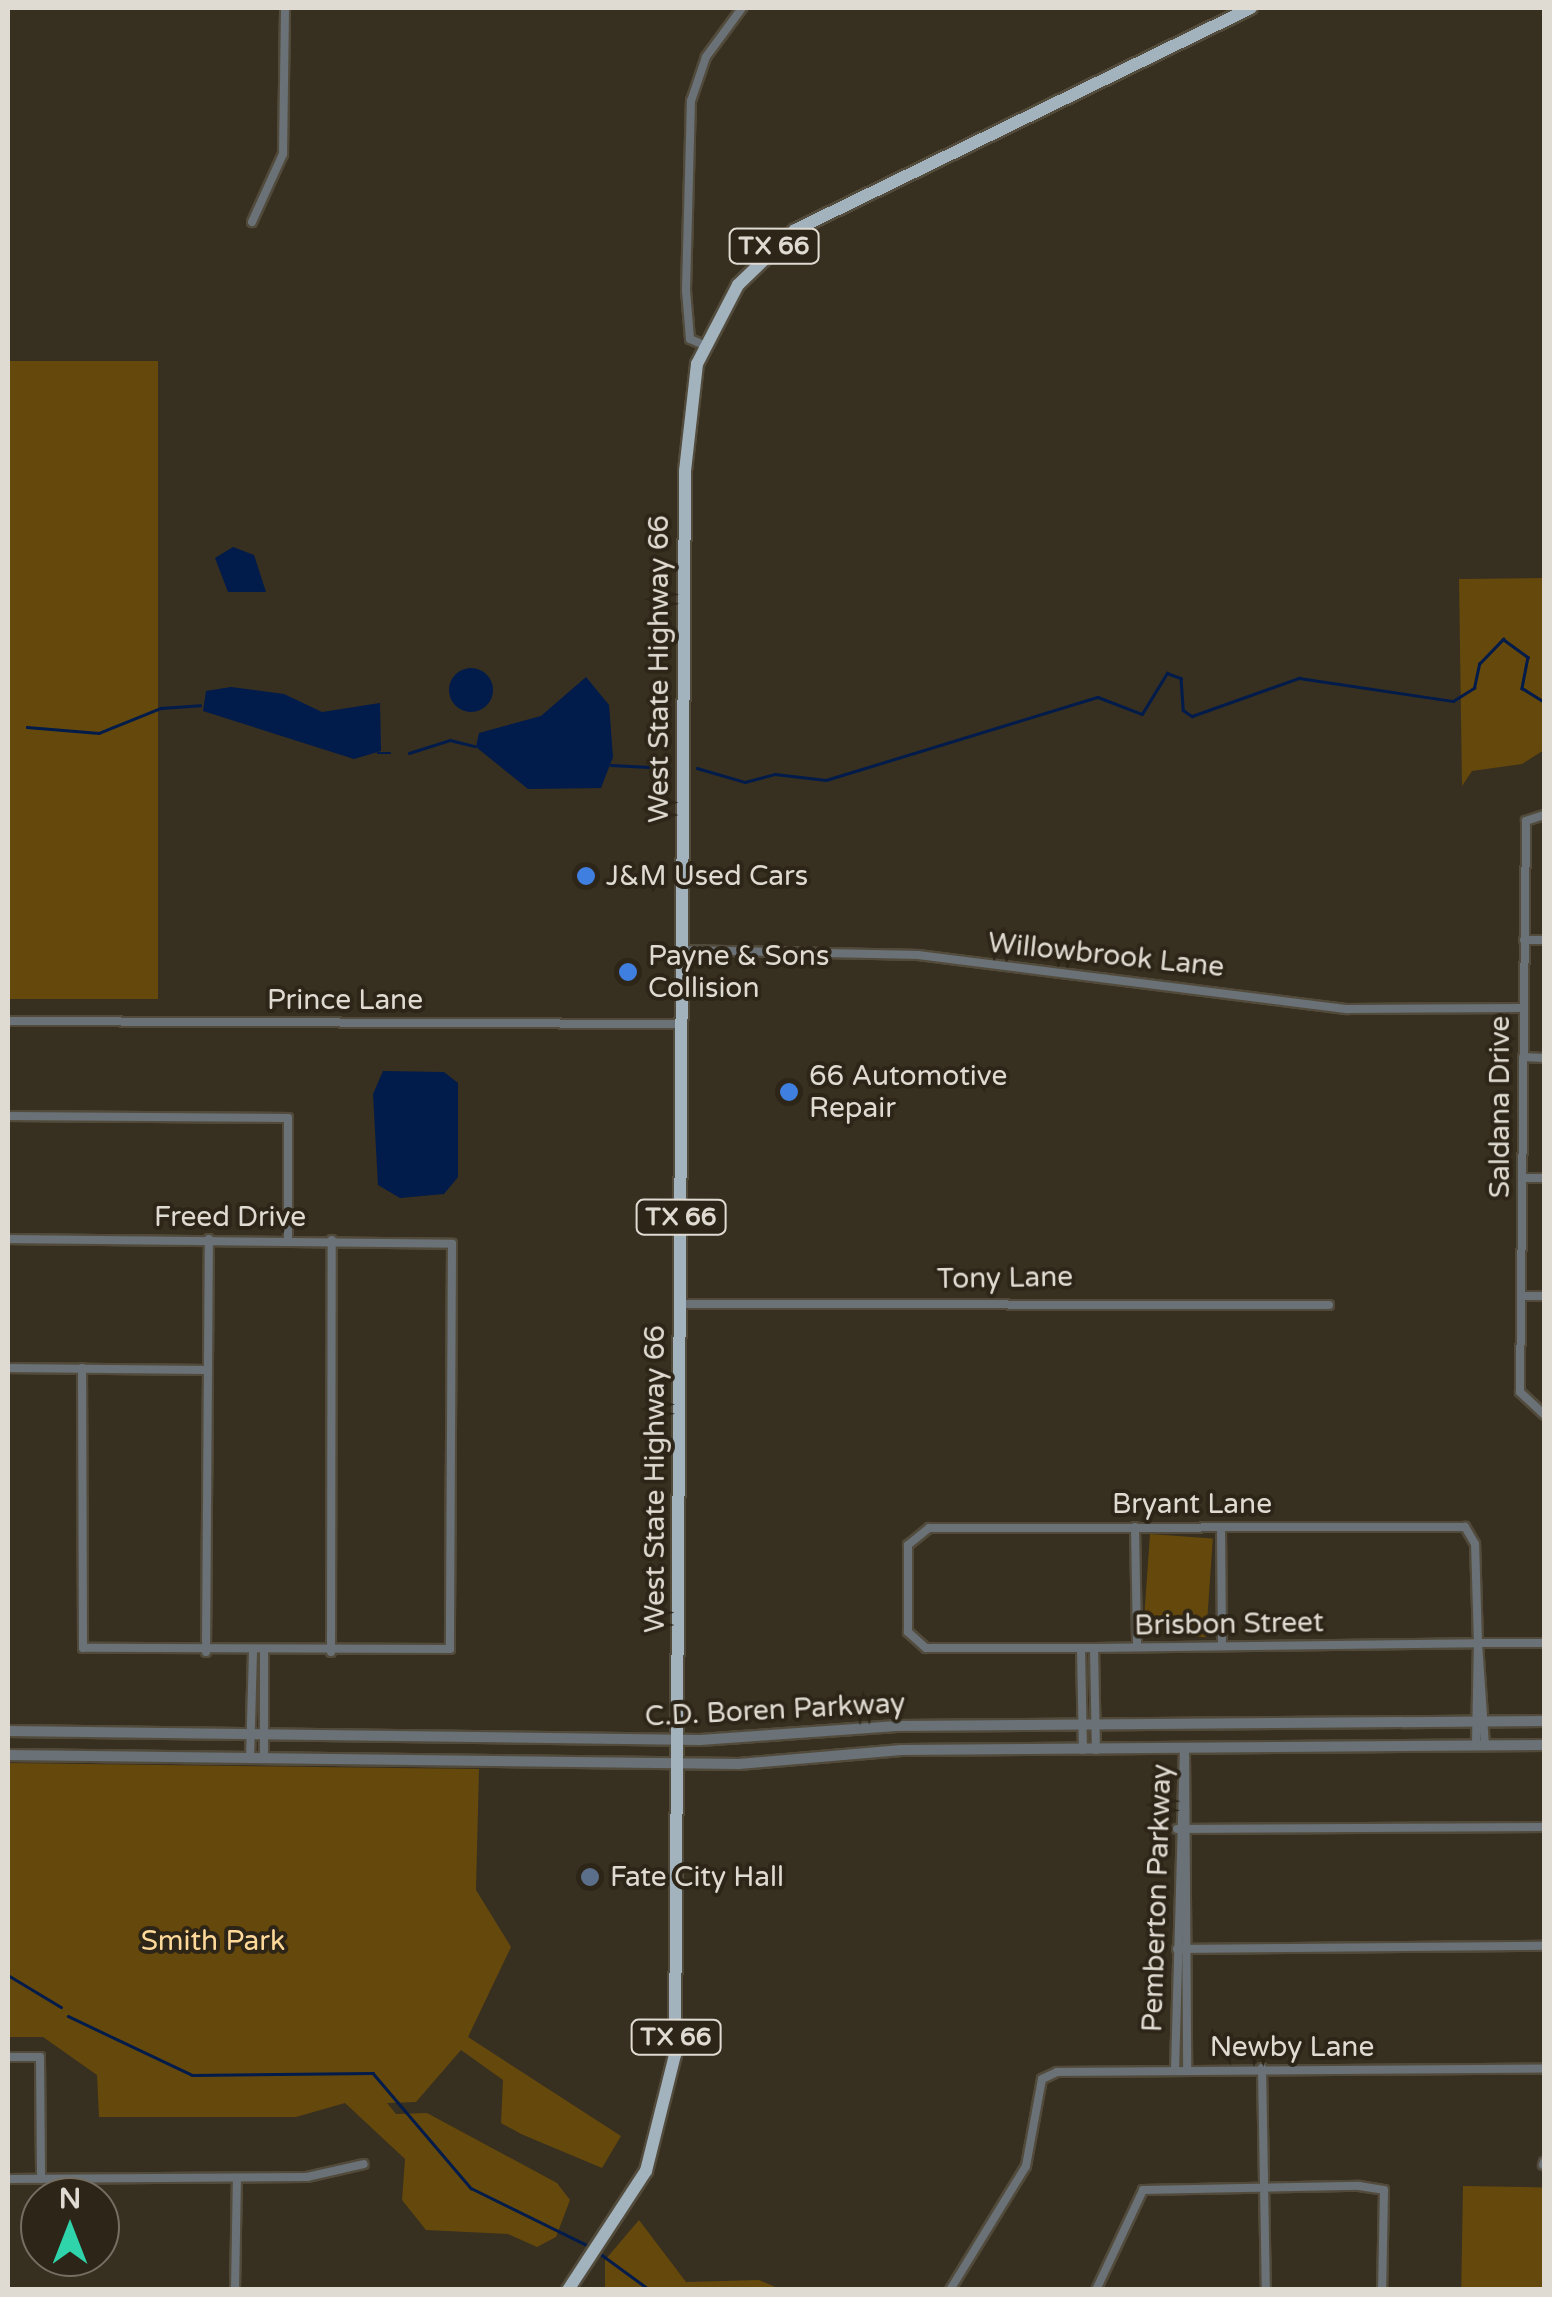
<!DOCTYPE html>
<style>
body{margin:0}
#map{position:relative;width:1552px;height:2297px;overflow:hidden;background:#372f20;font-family:"Varela Round",sans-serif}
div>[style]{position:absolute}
.green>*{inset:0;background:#65480b;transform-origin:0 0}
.water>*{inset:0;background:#011b4b}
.round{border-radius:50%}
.stream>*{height:2.5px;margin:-1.25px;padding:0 1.25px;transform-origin:1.25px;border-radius:1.25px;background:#011b4b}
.roads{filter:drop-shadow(2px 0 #524b3c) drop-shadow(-2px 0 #524b3c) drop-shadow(0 2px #524b3c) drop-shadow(0 -2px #524b3c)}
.minor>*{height:8px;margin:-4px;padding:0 4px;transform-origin:4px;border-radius:4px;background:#6a7277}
.tertiary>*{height:10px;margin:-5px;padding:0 5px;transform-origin:5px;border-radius:5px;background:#6a7277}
.primary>*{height:12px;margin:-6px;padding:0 6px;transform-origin:6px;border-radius:6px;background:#a3b3bd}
.dots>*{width:28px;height:28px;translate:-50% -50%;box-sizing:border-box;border:5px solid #2d2517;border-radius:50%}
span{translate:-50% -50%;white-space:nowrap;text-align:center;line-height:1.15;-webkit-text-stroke:8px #2d2517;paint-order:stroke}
.shield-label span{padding:2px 8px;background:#2d2517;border:2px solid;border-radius:8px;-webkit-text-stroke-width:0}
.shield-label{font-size:25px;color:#e0dbd2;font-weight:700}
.street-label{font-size:28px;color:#e0dbd2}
.poi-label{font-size:28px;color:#e0dbd2}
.left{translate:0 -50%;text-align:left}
.park-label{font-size:28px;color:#fed99a}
.frame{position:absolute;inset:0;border:10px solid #e0dbd2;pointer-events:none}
.north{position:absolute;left:20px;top:2177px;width:100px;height:100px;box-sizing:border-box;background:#2d2517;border:2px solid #756e62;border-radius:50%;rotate:0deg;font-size:28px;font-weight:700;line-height:40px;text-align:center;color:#e0dbd2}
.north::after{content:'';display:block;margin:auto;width:35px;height:45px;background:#2fd4aa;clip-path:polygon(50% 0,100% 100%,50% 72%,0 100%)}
</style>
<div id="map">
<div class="green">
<div style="left:158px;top:361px;width:638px;height:150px;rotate:90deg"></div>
<div style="clip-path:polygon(1544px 578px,1544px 750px,1522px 764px,1472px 771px,1462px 786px,1459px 579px)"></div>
<div style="left:1150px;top:1534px;width:63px;height:99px;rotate:4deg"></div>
<div style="clip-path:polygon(8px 1763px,479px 1769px,476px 1890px,511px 1947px,468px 2037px,621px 2136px,602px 2168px,521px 2134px,501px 2123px,503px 2080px,461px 2050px,416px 2102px,387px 2103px,396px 2114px,427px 2113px,557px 2183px,570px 2200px,556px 2237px,537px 2247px,508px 2234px,426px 2230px,402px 2200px,405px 2159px,345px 2103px,296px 2117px,99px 2117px,97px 2075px,43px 2037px,8px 2037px)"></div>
<div style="left:1463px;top:2186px;width:81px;height:103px;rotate:1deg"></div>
<div style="clip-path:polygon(639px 2220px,686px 2282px,759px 2280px,780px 2289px,605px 2289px,605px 2260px)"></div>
</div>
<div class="water">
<div style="clip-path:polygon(233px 547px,254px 555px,266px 592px,228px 592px,215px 558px)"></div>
<div class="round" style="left:449px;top:668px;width:44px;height:44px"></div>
<div style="clip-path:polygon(586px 677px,609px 705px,613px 757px,601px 788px,528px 789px,476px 747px,479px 733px,541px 716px)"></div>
<div style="clip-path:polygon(231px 687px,284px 694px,322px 712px,380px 703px,381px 751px,354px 759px,203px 711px,206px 691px)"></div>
<div style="clip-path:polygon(383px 1071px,444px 1072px,458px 1083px,458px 1177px,444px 1194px,400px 1198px,378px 1185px,373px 1094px)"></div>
</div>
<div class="stream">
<div style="left:1543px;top:295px;width:1px"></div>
<div style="left:27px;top:727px;width:72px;rotate:4.8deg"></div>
<div style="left:99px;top:733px;width:67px;rotate:-22deg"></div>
<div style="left:161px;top:708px;width:39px;rotate:-4deg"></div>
<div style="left:378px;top:753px;width:12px"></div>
<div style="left:409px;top:753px;width:43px;rotate:-17.6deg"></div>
<div style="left:450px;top:740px;width:25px;rotate:14deg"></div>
<div style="left:611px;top:765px;width:58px;rotate:3deg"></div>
<div style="left:697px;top:768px;width:50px;rotate:16.3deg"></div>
<div style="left:745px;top:782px;width:31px;rotate:-15deg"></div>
<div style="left:775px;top:774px;width:51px;rotate:6.7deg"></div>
<div style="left:826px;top:780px;width:284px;rotate:-17deg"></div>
<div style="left:1098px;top:697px;width:47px;rotate:21.1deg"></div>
<div style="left:1142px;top:714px;width:48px;rotate:-58.6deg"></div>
<div style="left:1167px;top:673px;width:15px;rotate:20deg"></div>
<div style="left:1181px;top:678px;width:32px;rotate:86deg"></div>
<div style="left:1183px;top:710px;width:11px;rotate:34deg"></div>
<div style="left:1192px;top:716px;width:114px;rotate:-19.6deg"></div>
<div style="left:1299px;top:678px;width:156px;rotate:8.5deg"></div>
<div style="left:1453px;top:701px;width:25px;rotate:-32deg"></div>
<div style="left:1474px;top:688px;width:25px;rotate:-78deg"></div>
<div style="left:1479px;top:664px;width:35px;rotate:-46deg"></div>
<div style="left:1503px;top:639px;width:31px;rotate:36deg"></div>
<div style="left:1528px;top:657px;width:32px;rotate:101deg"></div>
<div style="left:1522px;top:688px;width:26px;rotate:32deg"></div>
<div style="left:8px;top:1975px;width:62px;rotate:31.1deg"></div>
<div style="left:68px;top:2016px;width:137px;rotate:25.4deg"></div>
<div style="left:192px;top:2075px;width:181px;rotate:-0.6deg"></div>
<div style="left:373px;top:2073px;width:151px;rotate:49.6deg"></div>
<div style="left:471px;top:2188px;width:134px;rotate:26.2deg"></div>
<div style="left:598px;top:2252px;width:64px;rotate:36.2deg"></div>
</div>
<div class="roads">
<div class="minor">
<div style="left:252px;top:222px;width:75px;rotate:-65.5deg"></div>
<div style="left:283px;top:154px;width:146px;rotate:-89.2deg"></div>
<div style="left:704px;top:345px;width:15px;rotate:-157deg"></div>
<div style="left:690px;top:339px;width:49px;rotate:-94.7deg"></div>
<div style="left:686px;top:290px;width:189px;rotate:-88.5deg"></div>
<div style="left:691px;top:101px;width:46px;rotate:-71.2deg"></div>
<div style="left:706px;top:57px;width:61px;rotate:-53.7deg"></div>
<div style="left:1544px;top:815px;width:19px;rotate:162deg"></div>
<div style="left:1526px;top:821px;width:571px;rotate:90.6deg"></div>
<div style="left:1520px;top:1392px;width:33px;rotate:43deg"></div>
<div style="left:1524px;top:940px;width:20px"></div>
<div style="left:682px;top:950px;width:236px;rotate:1.2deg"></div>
<div style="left:918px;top:955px;width:433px;rotate:7.2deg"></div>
<div style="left:1348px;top:1009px;width:175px;rotate:-0.3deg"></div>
<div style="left:8px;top:1021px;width:674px;rotate:0.26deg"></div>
<div style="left:1523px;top:1057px;width:21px;rotate:3deg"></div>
<div style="left:8px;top:1116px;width:280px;rotate:0.4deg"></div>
<div style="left:288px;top:1118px;width:122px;rotate:90deg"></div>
<div style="left:1523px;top:1178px;width:21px"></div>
<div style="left:8px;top:1239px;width:444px;rotate:0.6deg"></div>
<div style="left:452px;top:1244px;width:405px;rotate:90.3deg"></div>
<div style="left:450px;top:1649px;width:367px;rotate:-179.8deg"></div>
<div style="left:83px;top:1648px;width:280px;rotate:-90.2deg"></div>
<div style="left:1522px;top:1296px;width:22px"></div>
<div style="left:681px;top:1304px;width:648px;rotate:0.09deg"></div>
<div style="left:8px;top:1368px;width:198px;rotate:0.6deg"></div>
<div style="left:1135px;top:1527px;width:120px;rotate:89deg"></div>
<div style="left:1221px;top:1527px;width:119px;rotate:89.5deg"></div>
<div style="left:1478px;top:1643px;width:102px;rotate:86.1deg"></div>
<div style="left:1081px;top:1648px;width:102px;rotate:88.9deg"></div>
<div style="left:1094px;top:1648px;width:102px;rotate:88.9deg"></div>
<div style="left:206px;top:1652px;width:413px;rotate:-89.6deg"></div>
<div style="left:264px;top:1652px;width:107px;rotate:90deg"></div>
<div style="left:331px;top:1652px;width:412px;rotate:-89.9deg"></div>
<div style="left:1476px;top:1745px;width:102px;rotate:-88.9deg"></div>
<div style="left:1478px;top:1643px;width:99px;rotate:-91.7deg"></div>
<div style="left:1475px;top:1544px;width:20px;rotate:-120deg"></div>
<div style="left:1465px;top:1527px;width:536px;rotate:179.89deg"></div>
<div style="left:929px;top:1528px;width:27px;rotate:141deg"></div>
<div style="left:908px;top:1545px;width:87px;rotate:90deg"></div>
<div style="left:908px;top:1632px;width:24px;rotate:42deg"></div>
<div style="left:926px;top:1648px;width:168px"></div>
<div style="left:1094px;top:1648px;width:384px;rotate:-0.7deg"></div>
<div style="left:1478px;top:1643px;width:66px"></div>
<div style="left:1185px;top:1751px;width:319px;rotate:89.6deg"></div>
<div style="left:250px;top:1759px;width:107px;rotate:-88.4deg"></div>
<div style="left:1177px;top:1829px;width:367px;rotate:-0.3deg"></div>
<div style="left:1177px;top:1949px;width:367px;rotate:-0.5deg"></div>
<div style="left:8px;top:2057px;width:32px"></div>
<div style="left:40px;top:2057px;width:122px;rotate:89.5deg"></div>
<div style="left:1262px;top:2068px;width:222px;rotate:89deg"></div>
<div style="left:1175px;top:2070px;width:321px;rotate:-88.4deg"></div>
<div style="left:1543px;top:2165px;width:3px;rotate:-72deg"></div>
<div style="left:8px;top:2179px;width:299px;rotate:-0.4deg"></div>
<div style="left:307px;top:2177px;width:58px;rotate:-12.8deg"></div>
<div style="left:235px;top:2290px;width:112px;rotate:-89deg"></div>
<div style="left:950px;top:2290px;width:145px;rotate:-58.5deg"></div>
<div style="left:1026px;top:2166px;width:88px;rotate:-79.6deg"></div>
<div style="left:1042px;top:2079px;width:17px;rotate:-25deg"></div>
<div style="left:1057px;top:2072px;width:487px;rotate:-0.4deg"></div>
<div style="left:1096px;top:2290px;width:110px;rotate:-64.8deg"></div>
<div style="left:1143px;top:2190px;width:216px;rotate:-1.1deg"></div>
<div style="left:1359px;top:2186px;width:25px;rotate:9deg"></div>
<div style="left:1384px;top:2190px;width:100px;rotate:91.1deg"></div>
</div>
<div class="tertiary">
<div style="left:8px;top:1731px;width:692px;rotate:0.75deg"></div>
<div style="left:700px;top:1740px;width:197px;rotate:-4.1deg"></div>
<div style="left:897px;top:1726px;width:647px;rotate:-0.44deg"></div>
<div style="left:8px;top:1755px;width:731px;rotate:0.71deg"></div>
<div style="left:739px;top:1764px;width:163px;rotate:-4.9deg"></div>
<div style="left:901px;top:1750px;width:643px;rotate:-0.45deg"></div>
</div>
<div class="primary">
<div style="left:568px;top:2290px;width:142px;rotate:-56.8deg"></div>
<div style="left:646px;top:2171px;width:120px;rotate:-76deg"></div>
<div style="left:675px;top:2055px;width:1584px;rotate:-89.64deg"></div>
<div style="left:685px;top:471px;width:108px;rotate:-83.6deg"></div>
<div style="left:697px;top:364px;width:89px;rotate:-62.6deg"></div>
<div style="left:738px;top:285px;width:79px;rotate:-44deg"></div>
<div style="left:795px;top:230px;width:507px;rotate:-25.96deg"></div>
</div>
</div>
<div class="dots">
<div style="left:586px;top:876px;background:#3f7fe0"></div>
<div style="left:628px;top:972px;background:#3f7fe0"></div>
<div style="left:789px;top:1092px;background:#3f7fe0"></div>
<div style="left:590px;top:1877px;background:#5c6f8a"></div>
</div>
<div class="shield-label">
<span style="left:774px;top:246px">TX 66</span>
<span style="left:681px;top:1217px">TX 66</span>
<span style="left:676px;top:2037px">TX 66</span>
</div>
<div class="street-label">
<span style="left:659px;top:669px;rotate:-90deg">West State Highway 66</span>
<span style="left:1106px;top:955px;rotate:6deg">Willowbrook Lane</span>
<span style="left:345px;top:1000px">Prince Lane</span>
<span style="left:1500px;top:1107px;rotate:-90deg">Saldana Drive</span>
<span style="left:230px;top:1217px">Freed Drive</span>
<span style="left:1005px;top:1278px;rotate:-1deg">Tony Lane</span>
<span style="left:655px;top:1479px;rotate:-90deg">West State Highway 66</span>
<span style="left:1192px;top:1504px">Bryant Lane</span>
<span style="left:1229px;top:1624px;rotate:-1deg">Brisbon Street</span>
<span style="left:775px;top:1710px;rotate:-3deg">C.D. Boren Parkway</span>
<span style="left:1157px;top:1898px;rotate:-88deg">Pemberton Parkway</span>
<span style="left:1292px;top:2047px">Newby Lane</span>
</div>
<div class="poi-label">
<span class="left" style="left:606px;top:876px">J&amp;M Used Cars</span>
<span class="left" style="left:648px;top:972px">Payne &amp; Sons<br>Collision</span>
<span class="left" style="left:809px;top:1092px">66 Automotive<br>Repair</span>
<span class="left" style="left:610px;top:1877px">Fate City Hall</span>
</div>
<div class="park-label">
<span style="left:213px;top:1941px">Smith Park</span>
</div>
<div class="frame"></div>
<div class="north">N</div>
</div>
